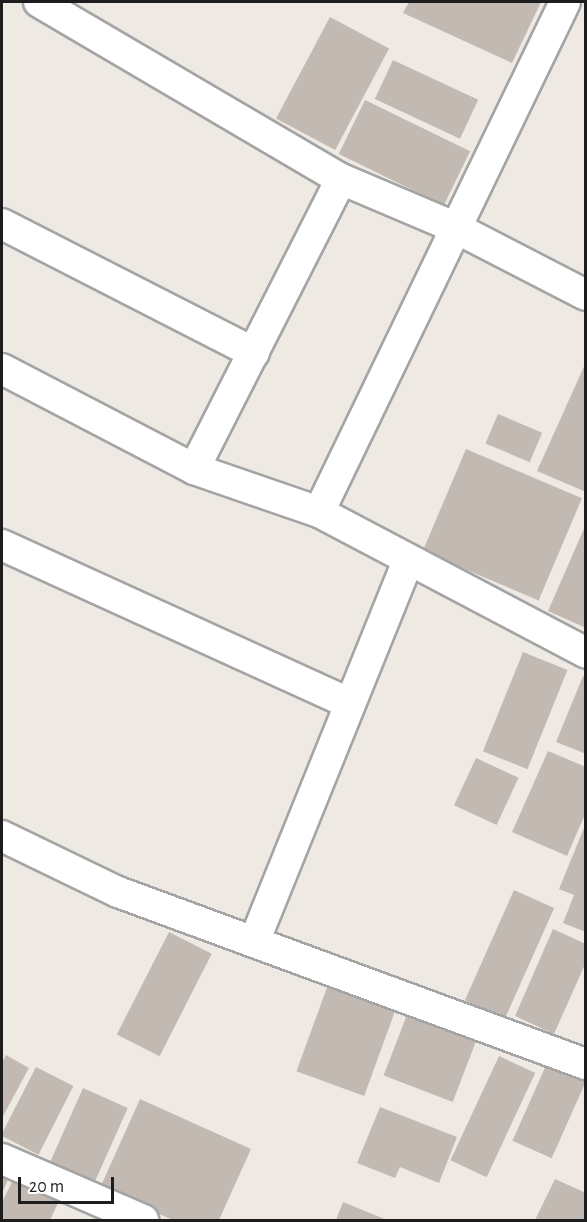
<!DOCTYPE html>
<style>
body{margin:0}
#map{position:relative;width:587px;height:1222px;overflow:hidden;background:#eeeae3;font-family:"Alegreya Sans",sans-serif}
div>[style]{position:absolute}
.building>*{inset:0;background:#c2bab2;transform-origin:0 0}
.roads{filter:drop-shadow(2px 0 #a4a4a4) drop-shadow(-2px 0 #a4a4a4) drop-shadow(0 2px #a4a4a4) drop-shadow(0 -2px #a4a4a4)}
.street>*{height:30px;margin:-15px;padding:0 15px;transform-origin:15px;border-radius:15px;background:#fff}
span{translate:-50% -50%;white-space:nowrap;text-align:center;line-height:1.15;-webkit-text-stroke:4.5px #fff;paint-order:stroke}
.frame{position:absolute;inset:0;border:3px solid #1d1d1d;pointer-events:none}
.scale{position:absolute;left:18px;top:1177px;width:96px;height:27px;box-sizing:border-box;border:3px solid #1d1d1d;border-top:0;padding-left:8px;font-size:18px;line-height:21px;white-space:nowrap;color:#1d1d1d;-webkit-text-stroke:4px #fff;paint-order:stroke}
</style>
<div id="map">
<div class="building">
<div style="clip-path:polygon(409px 2px,541px 2px,512px 63px,403px 13px)"></div>
<div style="left:330px;top:17px;width:67px;height:115px;rotate:28deg"></div>
<div style="left:393px;top:60px;width:94px;height:43px;rotate:25deg"></div>
<div style="left:365px;top:100px;width:117px;height:60px;rotate:26deg"></div>
<div style="clip-path:polygon(586px 362px,586px 492px,537px 471px)"></div>
<div style="left:498px;top:414px;width:48px;height:32px;rotate:23deg"></div>
<div style="left:466px;top:449px;width:126px;height:111px;rotate:23deg"></div>
<div style="clip-path:polygon(586px 524px,586px 628px,548px 611px)"></div>
<div style="left:523px;top:652px;width:48px;height:107px;rotate:22deg"></div>
<div style="clip-path:polygon(583px 676px,586px 677px,586px 754px,556px 742px)"></div>
<div style="clip-path:polygon(548px 751px,586px 767px,586px 812px,567px 856px,512px 832px)"></div>
<div style="left:476px;top:758px;width:47px;height:52px;rotate:25deg"></div>
<div style="clip-path:polygon(586px 823px,586px 932px,563px 923px,574px 895px,559px 889px)"></div>
<div style="left:514px;top:890px;width:44px;height:121px;rotate:24deg"></div>
<div style="clip-path:polygon(553px 929px,586px 944px,586px 962px,554px 1034px,515px 1016px)"></div>
<div style="left:169px;top:932px;width:48px;height:115px;rotate:27deg"></div>
<div style="left:329px;top:982px;width:72px;height:95px;rotate:20deg"></div>
<div style="left:408px;top:1012px;width:74px;height:68px;rotate:21deg"></div>
<div style="clip-path:polygon(6px 1055px,29px 1068px,2px 1118px,2px 1063px)"></div>
<div style="left:499px;top:1056px;width:40px;height:115px;rotate:25deg"></div>
<div style="left:547px;top:1063px;width:43px;height:85px;rotate:24deg"></div>
<div style="left:36px;top:1067px;width:42px;height:77px;rotate:27deg"></div>
<div style="left:83px;top:1088px;width:49px;height:82px;rotate:24deg"></div>
<div style="clip-path:polygon(140px 1099px,251px 1149px,219px 1220px,173px 1220px,100px 1188px)"></div>
<div style="clip-path:polygon(380px 1107px,457px 1137px,439px 1183px,400px 1167px,395px 1178px,357px 1163px)"></div>
<div style="clip-path:polygon(2px 1168px,11px 1173px,2px 1193px)"></div>
<div style="clip-path:polygon(14px 1178px,60px 1199px,50px 1220px,2px 1220px,2px 1202px)"></div>
<div style="clip-path:polygon(555px 1179px,586px 1193px,586px 1220px,535px 1220px)"></div>
<div style="clip-path:polygon(343px 1202px,387px 1220px,336px 1220px)"></div>
</div>
<div class="roads">
<div class="street">
<div style="left:39px;top:2px;width:350px;rotate:30.4deg"></div>
<div style="left:341px;top:179px;width:123px;rotate:23deg"></div>
<div style="left:454px;top:227px;width:148px;rotate:27.3deg"></div>
<div style="left:2px;top:224px;width:283px;rotate:27.1deg"></div>
<div style="left:2px;top:369px;width:216px;rotate:27.5deg"></div>
<div style="left:194px;top:469px;width:132px;rotate:19deg"></div>
<div style="left:319px;top:512px;width:302px;rotate:27.8deg"></div>
<div style="left:194px;top:469px;width:325px;rotate:-63.1deg"></div>
<div style="left:319px;top:512px;width:566px;rotate:-64.25deg"></div>
<div style="left:2px;top:545px;width:379px;rotate:24.5deg"></div>
<div style="left:2px;top:836px;width:129px;rotate:25.8deg"></div>
<div style="left:118px;top:892px;width:499px;rotate:20.2deg"></div>
<div style="left:254px;top:942px;width:412px;rotate:-68deg"></div>
<div style="left:2px;top:1159px;width:154px;rotate:23.4deg"></div>
</div>
</div>
<div class="frame"></div>
<div class="scale">20 m</div>
</div>
